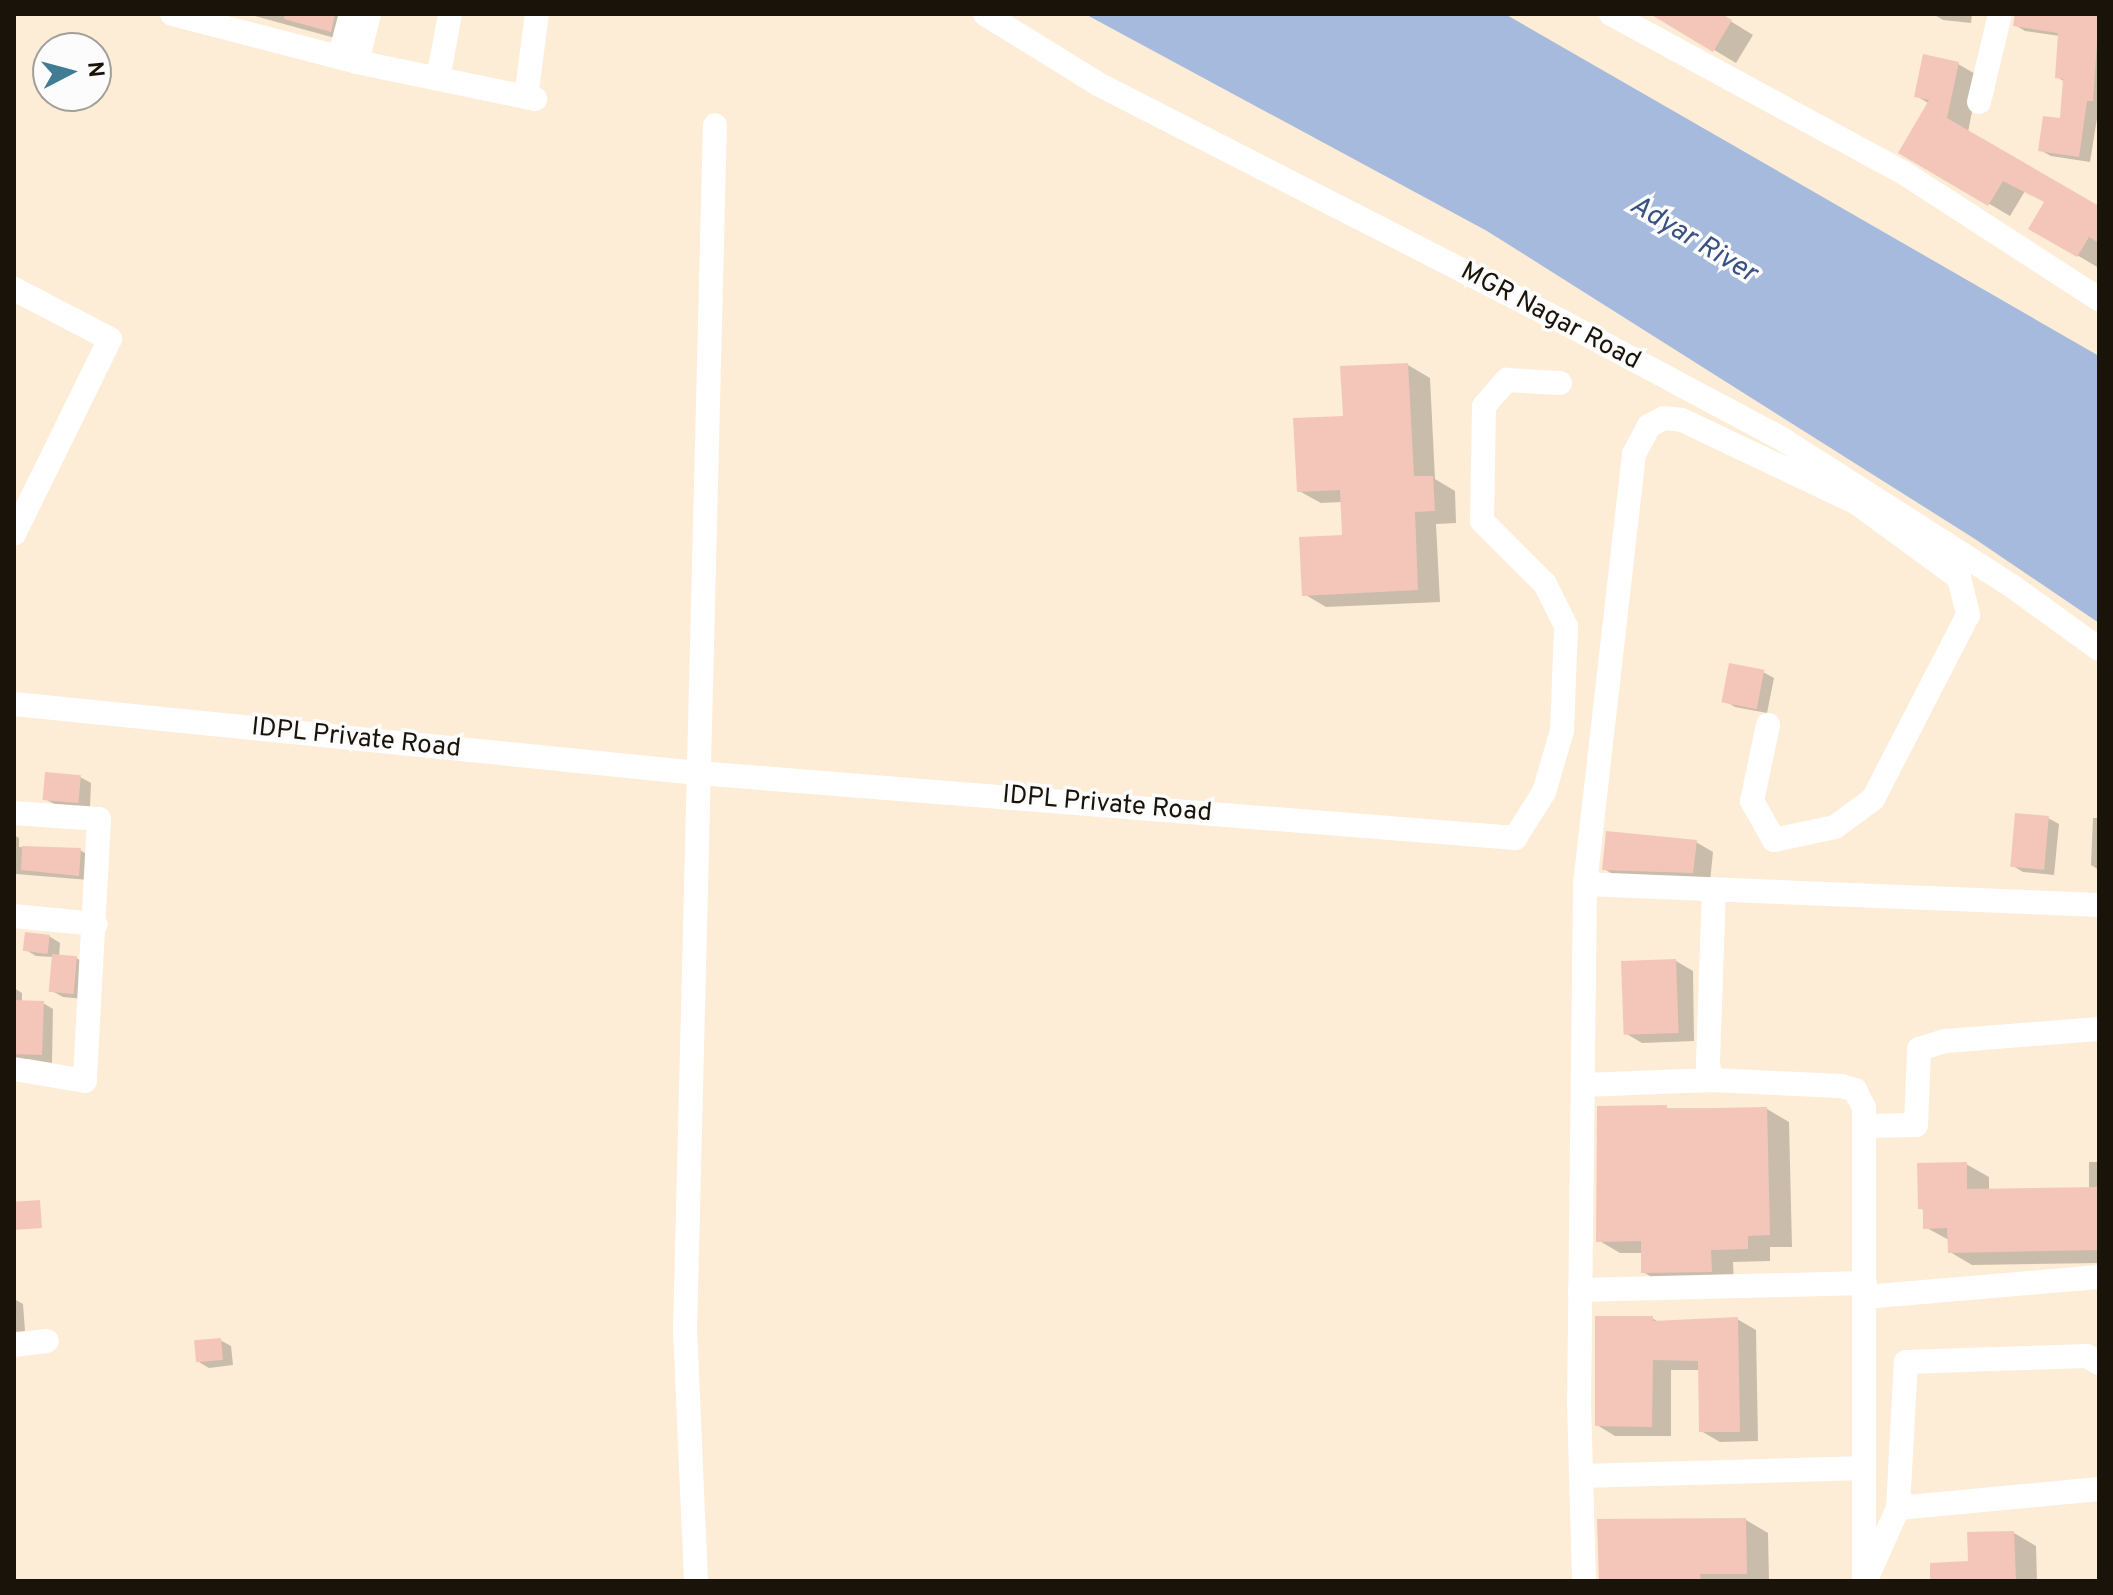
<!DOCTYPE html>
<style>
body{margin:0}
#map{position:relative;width:2113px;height:1595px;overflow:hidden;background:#fdecd6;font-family:Overpass,sans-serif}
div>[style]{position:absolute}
.water>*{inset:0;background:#a6bade}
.shadow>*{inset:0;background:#0003}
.building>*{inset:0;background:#f4c6ba;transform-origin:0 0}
.minor>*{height:24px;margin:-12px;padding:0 12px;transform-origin:12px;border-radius:12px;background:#fff}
span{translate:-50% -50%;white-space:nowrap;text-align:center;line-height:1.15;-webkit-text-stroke:7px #fcfcfc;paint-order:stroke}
.street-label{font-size:26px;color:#1a1309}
.water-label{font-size:28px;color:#385181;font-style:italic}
.frame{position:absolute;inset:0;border:16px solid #1a1309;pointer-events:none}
.north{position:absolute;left:32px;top:32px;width:80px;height:80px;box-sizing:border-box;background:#fcfcfc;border:2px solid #a29f9b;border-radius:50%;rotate:84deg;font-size:22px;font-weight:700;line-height:32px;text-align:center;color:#1a1309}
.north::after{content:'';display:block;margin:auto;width:28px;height:36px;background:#407d94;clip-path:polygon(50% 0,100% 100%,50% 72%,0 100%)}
</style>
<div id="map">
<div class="water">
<div style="clip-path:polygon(1085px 14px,1505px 14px,2099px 356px,2099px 623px,1975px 539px,1487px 231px)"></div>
</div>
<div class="shadow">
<div style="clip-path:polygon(248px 14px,367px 14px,353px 43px)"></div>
<div style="clip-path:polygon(1654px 14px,1719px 14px,1753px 35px,1736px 63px)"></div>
<div style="clip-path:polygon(1933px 14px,1972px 14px,1971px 23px,1943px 20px)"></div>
<div style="clip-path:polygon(2016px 14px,2099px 14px,2099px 106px,2090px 162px,2051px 156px,2040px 150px,2062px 121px,2065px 82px,2057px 77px,2060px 36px,2025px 31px,2015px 25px)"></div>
<div style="clip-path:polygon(1958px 64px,1979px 76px,1968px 132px,2099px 209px,2099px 268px,2031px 228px,2046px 202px,2025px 191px,2010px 216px,1901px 152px,1930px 104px,1916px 96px)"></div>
<div style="clip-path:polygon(1408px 365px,1430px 378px,1435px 479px,1455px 491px,1456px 523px,1436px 524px,1440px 602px,1326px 607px,1304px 594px,1344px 537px,1342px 502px,1321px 503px,1299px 491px,1345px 418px)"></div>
<div style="clip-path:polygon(1763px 672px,1774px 678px,1767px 713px,1735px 707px,1725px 701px)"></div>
<div style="clip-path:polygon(80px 777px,91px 783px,90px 807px,56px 805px,45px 799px)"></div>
<div style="clip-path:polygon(2048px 818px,2059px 824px,2054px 875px,2023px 872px,2013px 866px)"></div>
<div style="clip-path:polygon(2093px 818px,2099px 818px,2099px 870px,2091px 865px)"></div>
<div style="clip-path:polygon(14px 835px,19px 838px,19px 847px,80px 850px,90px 856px,89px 880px,16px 874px,14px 889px)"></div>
<div style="clip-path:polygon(1696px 842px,1713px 852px,1710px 882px,1620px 878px,1604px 869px)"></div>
<div style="clip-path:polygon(49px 936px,60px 943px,59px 957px,76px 958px,87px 964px,85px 999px,63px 997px,52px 991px,54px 957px,36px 956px,26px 950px)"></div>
<div style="clip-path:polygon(1676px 961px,1693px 971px,1694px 1041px,1642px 1043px,1625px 1033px)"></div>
<div style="clip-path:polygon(14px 988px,22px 993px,22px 1002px,43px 1003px,53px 1009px,52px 1063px,28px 1059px,14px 1064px)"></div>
<div style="clip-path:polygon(1599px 1108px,1767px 1109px,1789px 1122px,1792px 1247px,1770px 1247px,1770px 1261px,1733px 1262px,1734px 1284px,1666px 1285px,1643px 1272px,1643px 1253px,1620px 1253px,1598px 1240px)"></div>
<div style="clip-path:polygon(2089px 1162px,2099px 1162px,2099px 1263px,1972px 1265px,1950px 1252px,1949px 1240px,1925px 1227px,1925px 1211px,1920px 1208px,1966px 1164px,1989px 1177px,1989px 1191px,2089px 1189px)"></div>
<div style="clip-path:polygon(14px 1299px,23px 1304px,25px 1331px,14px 1332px)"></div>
<div style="clip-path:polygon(1652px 1318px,1660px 1323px,1737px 1319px,1756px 1330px,1758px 1441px,1720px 1442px,1701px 1431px,1700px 1370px,1671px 1370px,1671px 1436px,1615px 1436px,1597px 1425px)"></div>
<div style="clip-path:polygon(220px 1340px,231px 1346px,233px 1365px,209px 1368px,199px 1362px)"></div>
<div style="clip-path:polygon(1746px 1520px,1768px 1533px,1769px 1581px,1601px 1581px)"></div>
<div style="clip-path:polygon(2014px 1533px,2036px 1546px,2037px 1581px,1932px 1581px,1970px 1563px)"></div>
</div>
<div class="building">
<div style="clip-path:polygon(285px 14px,335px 14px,331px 32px,284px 19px)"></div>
<div style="clip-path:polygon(1650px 14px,1722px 14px,1732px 20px,1713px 52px)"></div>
<div style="clip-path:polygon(2015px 14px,2099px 14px,2093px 101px,2087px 101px,2079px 157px,2038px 151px,2043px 116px,2060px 118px,2063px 79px,2055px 78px,2058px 33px,2013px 26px)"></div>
<div style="clip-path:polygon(1923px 54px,1959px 62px,1947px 118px,2099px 206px,2099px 243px,2089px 237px,2077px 257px,2028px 229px,2044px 202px,2003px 181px,1988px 206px,1898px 153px,1929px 100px,1914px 97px)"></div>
<div style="clip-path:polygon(1408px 363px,1414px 476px,1433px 476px,1435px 511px,1415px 512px,1418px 590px,1302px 596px,1299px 537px,1342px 535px,1340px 490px,1297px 492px,1293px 418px,1343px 416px,1340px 366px)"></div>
<div style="left:1729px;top:663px;width:36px;height:40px;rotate:11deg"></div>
<div style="left:45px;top:772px;width:36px;height:28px;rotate:5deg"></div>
<div style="left:2015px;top:813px;width:34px;height:54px;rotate:5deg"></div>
<div style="clip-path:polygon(1606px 831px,1697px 840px,1693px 873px,1602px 870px)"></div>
<div style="clip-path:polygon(22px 846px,81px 848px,79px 876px,21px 870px)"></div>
<div style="left:25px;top:932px;width:25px;height:19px;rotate:7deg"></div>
<div style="left:52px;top:954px;width:25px;height:38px;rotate:5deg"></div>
<div style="left:1676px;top:959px;width:74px;height:55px;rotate:88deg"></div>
<div style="left:14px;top:1000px;width:30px;height:54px;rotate:2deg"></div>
<div style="clip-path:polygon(1667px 1105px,1667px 1109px,1767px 1107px,1770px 1235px,1748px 1236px,1748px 1249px,1711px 1250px,1712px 1272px,1641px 1273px,1641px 1241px,1596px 1242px,1597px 1106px)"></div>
<div style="clip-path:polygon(1967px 1162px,1967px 1189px,2099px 1187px,2099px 1250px,1948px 1253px,1947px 1228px,1923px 1229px,1923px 1209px,1918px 1209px,1917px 1163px)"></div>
<div style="left:40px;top:1200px;width:28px;height:26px;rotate:86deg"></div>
<div style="clip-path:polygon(1595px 1316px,1653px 1316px,1653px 1321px,1738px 1317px,1740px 1432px,1699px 1432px,1698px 1361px,1653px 1360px,1652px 1427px,1595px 1426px)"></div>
<div style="left:221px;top:1338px;width:22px;height:27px;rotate:85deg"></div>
<div style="clip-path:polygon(1746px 1518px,1747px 1574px,1700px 1574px,1701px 1581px,1599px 1581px,1597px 1519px)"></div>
<div style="clip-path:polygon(2014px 1531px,2016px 1581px,1930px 1581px,1930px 1563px,1968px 1561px,1967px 1532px)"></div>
</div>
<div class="minor">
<div style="left:172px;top:14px;width:191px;rotate:14.5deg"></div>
<div style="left:357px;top:62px;width:182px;rotate:11.7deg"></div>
<div style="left:985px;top:14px;width:135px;rotate:31.7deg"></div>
<div style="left:1100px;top:85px;width:525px;rotate:27.1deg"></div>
<div style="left:1567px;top:324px;width:240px;rotate:28.1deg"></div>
<div style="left:1779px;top:437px;width:277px;rotate:32.6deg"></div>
<div style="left:2012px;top:586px;width:107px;rotate:35.9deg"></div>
<div style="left:1611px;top:14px;width:337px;rotate:28.5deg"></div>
<div style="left:1907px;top:175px;width:229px;rotate:32.9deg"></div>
<div style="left:340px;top:55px;width:42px;rotate:-75deg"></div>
<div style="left:357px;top:62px;width:49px;rotate:-76deg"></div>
<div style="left:438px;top:79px;width:66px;rotate:-79.5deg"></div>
<div style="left:526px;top:97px;width:84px;rotate:-82.5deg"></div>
<div style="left:1979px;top:102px;width:90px;rotate:-76.6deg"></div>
<div style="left:14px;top:289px;width:108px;rotate:27.5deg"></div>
<div style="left:110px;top:339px;width:217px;rotate:116.2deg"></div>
<div style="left:14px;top:704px;width:687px;rotate:5.76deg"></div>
<div style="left:698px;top:773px;width:820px;rotate:4.55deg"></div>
<div style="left:1515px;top:838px;width:54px;rotate:-57.8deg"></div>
<div style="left:1544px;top:792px;width:64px;rotate:-73.6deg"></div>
<div style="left:1562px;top:731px;width:105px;rotate:-87.8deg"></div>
<div style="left:1566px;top:626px;width:47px;rotate:-116.6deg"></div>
<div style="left:1545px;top:584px;width:89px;rotate:-135deg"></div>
<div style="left:1482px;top:521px;width:115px;rotate:-89deg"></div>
<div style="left:1484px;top:406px;width:35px;rotate:-49deg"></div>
<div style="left:1507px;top:380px;width:53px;rotate:3.2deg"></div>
<div style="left:14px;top:813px;width:85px;rotate:4deg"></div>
<div style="left:99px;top:819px;width:262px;rotate:93.1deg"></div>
<div style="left:85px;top:1081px;width:72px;rotate:-170.4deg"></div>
<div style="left:1585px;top:884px;width:433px;rotate:-83.5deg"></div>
<div style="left:1634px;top:454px;width:32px;rotate:-62deg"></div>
<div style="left:1649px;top:426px;width:17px;rotate:-28deg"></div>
<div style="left:1664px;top:418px;width:18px;rotate:6deg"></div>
<div style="left:1682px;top:420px;width:194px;rotate:25.4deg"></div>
<div style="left:1857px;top:503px;width:127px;rotate:36.3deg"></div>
<div style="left:1959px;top:578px;width:38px;rotate:76deg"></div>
<div style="left:1968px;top:615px;width:207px;rotate:117.3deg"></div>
<div style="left:1873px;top:799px;width:47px;rotate:143.6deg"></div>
<div style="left:1835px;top:827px;width:62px;rotate:168deg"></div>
<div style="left:1774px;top:840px;width:45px;rotate:-119.4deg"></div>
<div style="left:1752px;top:801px;width:78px;rotate:-78.1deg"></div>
<div style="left:1714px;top:889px;width:176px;rotate:92deg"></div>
<div style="left:1708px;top:1065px;width:16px;rotate:75deg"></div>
<div style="left:1712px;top:1080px;width:129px;rotate:2.7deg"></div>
<div style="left:1841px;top:1086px;width:15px;rotate:16deg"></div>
<div style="left:1855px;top:1090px;width:20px;rotate:63deg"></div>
<div style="left:1864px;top:1108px;width:473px;rotate:90deg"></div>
<div style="left:14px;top:916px;width:82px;rotate:5.6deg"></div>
<div style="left:1583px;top:1085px;width:129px;rotate:-2.2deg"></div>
<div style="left:1864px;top:1126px;width:52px;rotate:-1.1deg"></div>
<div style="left:1916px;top:1125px;width:76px;rotate:-87.7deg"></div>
<div style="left:1919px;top:1049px;width:28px;rotate:-17deg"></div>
<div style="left:1946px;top:1041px;width:153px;rotate:-4.5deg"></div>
<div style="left:1580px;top:1290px;width:285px;rotate:-1.4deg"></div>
<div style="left:1865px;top:1297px;width:235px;rotate:-4.9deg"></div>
<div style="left:14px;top:1345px;width:33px;rotate:-7deg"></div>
<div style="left:1581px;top:1476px;width:283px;rotate:-1.6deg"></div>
<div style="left:1898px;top:1508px;width:202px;rotate:-5.4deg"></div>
<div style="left:1868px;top:1575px;width:73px;rotate:-65.9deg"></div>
<div style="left:1898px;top:1508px;width:146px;rotate:-86.9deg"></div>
<div style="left:1906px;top:1362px;width:181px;rotate:-1.9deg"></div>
<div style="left:2087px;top:1356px;width:14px;rotate:30deg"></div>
<div style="left:696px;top:1581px;width:250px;rotate:-92.5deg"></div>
<div style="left:685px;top:1331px;width:1206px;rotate:-88.58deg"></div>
<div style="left:1584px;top:1581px;width:175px;rotate:-91.6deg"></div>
<div style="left:1579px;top:1406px;width:522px;rotate:-89.34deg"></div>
<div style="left:1585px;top:884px;width:514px;rotate:2.34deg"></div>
</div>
<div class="street-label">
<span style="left:1550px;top:317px;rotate:28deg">MGR Nagar Road</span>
<span style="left:356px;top:739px;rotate:6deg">IDPL Private Road</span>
<span style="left:1107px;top:805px;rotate:5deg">IDPL Private Road</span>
</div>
<div class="water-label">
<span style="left:1693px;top:240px;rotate:31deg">Adyar River</span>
</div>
<div class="frame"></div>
<div class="north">N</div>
</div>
